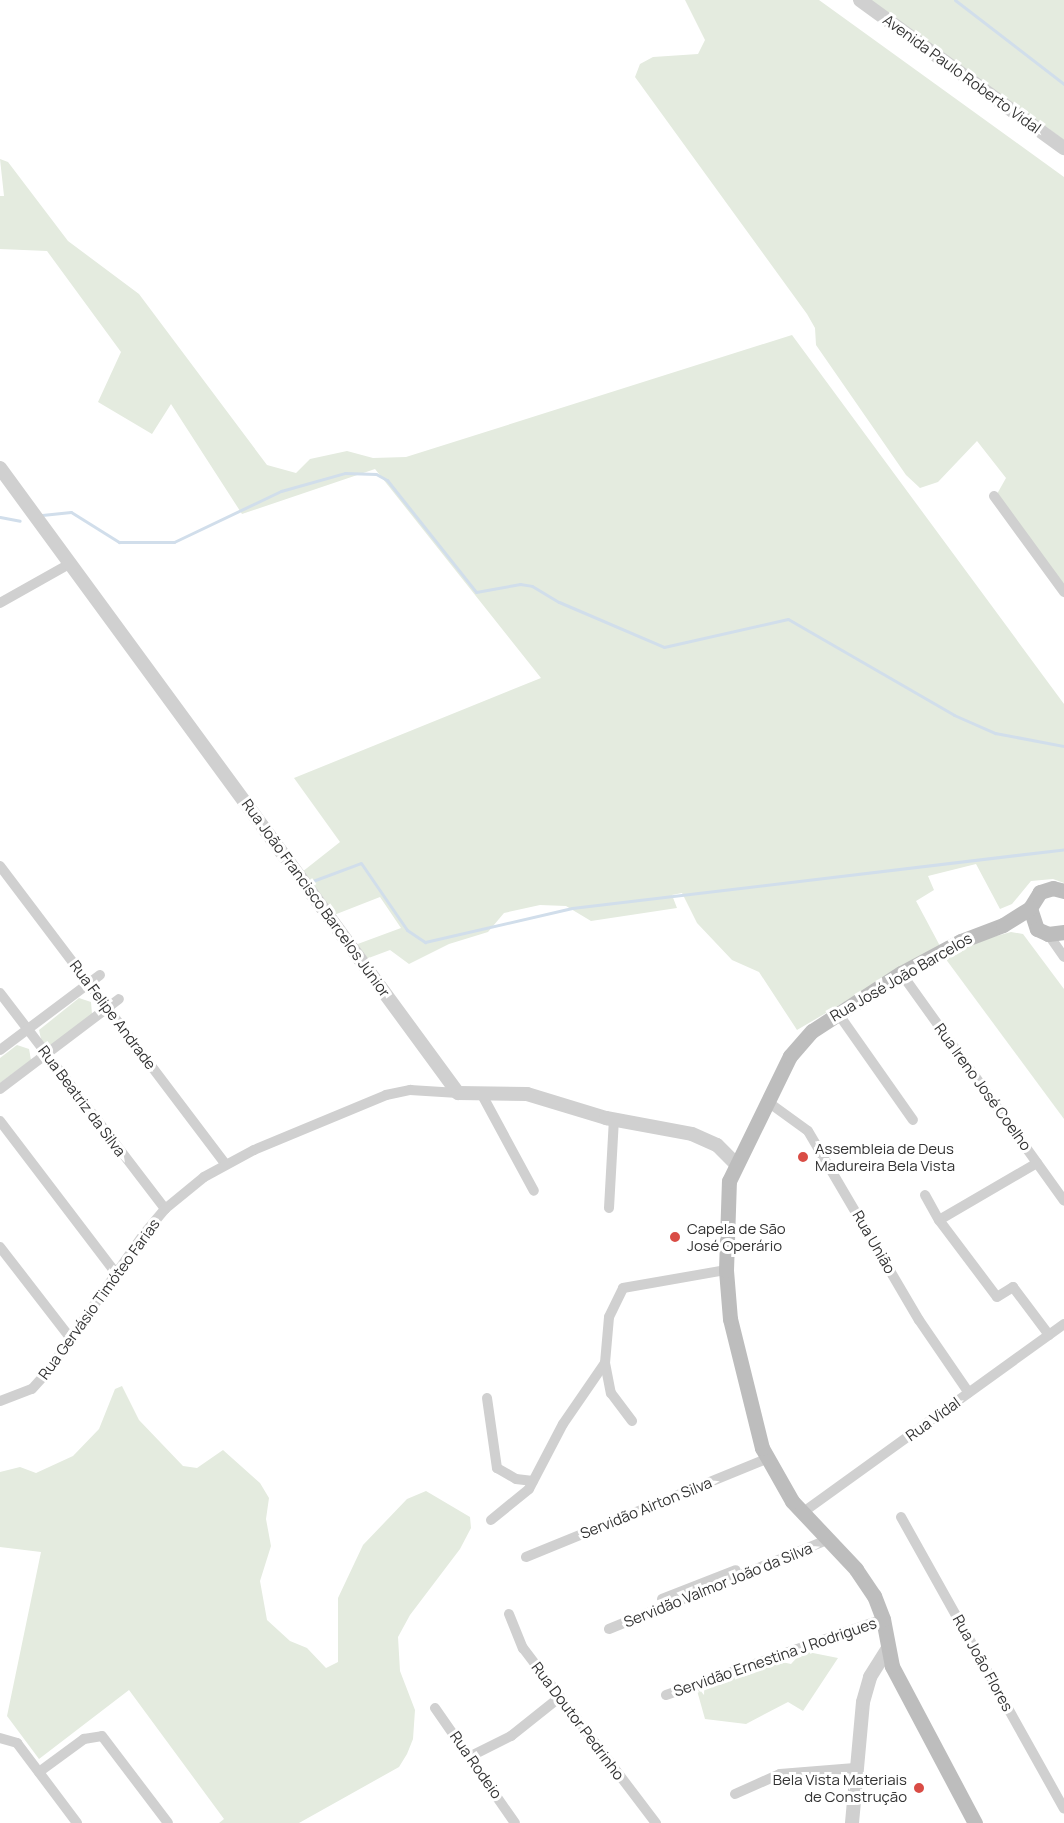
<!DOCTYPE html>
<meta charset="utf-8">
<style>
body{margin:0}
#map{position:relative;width:1064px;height:1823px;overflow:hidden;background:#fff;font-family:Manrope,sans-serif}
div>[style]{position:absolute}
.green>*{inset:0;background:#e4ebdf}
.stream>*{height:3px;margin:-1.5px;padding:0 1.5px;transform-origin:1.5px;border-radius:1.5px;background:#d1deeb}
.minor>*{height:10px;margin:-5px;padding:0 5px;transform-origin:5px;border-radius:5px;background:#d0d0d0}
.tertiary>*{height:14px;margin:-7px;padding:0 7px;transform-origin:7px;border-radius:7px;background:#d0d0d0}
.secondary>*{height:15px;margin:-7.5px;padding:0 7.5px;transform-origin:7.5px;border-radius:7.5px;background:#bdbdbd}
.dots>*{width:16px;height:16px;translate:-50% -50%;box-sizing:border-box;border:3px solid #fff;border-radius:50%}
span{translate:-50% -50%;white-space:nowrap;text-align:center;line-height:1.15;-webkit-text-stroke:6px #fff;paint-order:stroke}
.street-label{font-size:15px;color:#333}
.poi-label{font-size:15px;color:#333}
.left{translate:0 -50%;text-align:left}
.right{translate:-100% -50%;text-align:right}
</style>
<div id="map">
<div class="green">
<div style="clip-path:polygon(685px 0,819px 0,1064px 177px,1064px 586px,997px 494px,1006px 478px,977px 441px,938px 482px,920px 488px,906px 475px,816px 345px,815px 328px,807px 314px,635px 77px,640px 64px,653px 57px,698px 54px,705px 40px)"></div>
<div style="clip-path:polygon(868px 0,1064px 0,1064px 140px,1049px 129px)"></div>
<div style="clip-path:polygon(0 159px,8px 162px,68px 241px,139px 294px,267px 465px,296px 473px,310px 459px,347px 451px,373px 458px,406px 457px,792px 335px,1064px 704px,1064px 883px,1053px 879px,1031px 881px,1012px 904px,1000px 909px,976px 864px,928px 876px,934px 890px,916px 901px,940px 946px,797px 1030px,759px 972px,732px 960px,697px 923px,682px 893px,672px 895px,677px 908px,591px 921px,566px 906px,540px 905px,504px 913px,488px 932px,449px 944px,409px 964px,390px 950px,366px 959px,355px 945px,401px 928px,380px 897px,334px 915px,302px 872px,340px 842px,294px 778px,541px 678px,375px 469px,242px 514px,171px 404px,152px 434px,98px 402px,121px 352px,47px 251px,0 249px,0 196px,4px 196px)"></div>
<div style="clip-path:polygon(1011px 932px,1023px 934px,1064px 989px,1064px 1119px,945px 958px,978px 941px)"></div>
<div style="clip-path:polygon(79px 998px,91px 1002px,92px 1014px,53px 1045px,42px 1043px,39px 1030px)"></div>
<div style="clip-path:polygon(17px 1045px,29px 1049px,31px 1060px,0 1083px,0 1058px)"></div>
<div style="clip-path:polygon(122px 1386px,139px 1420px,183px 1466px,197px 1468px,223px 1450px,260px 1483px,269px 1498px,266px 1519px,271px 1546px,260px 1581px,267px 1620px,290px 1641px,307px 1648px,326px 1668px,338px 1662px,338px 1598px,363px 1545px,407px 1499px,426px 1491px,470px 1517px,471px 1528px,460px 1549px,410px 1615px,398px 1637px,400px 1671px,415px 1710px,413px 1739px,407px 1754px,399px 1767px,299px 1823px,219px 1823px,224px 1819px,129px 1690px,39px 1759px,7px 1716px,41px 1552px,0 1547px,0 1472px,20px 1467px,36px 1473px,73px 1456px,99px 1429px,115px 1389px)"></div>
<div style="clip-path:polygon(803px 1651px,838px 1658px,803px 1711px,788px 1702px,746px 1724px,705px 1719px,696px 1687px,773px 1660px,791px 1664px)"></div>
</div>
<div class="stream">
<div style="left:955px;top:0;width:138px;rotate:37.6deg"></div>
<div style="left:42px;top:515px;width:29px;rotate:-6deg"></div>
<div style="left:71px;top:512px;width:57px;rotate:32deg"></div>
<div style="left:119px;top:542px;width:55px"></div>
<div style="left:174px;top:542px;width:119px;rotate:-25.5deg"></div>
<div style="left:281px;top:491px;width:66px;rotate:-15.7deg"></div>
<div style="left:345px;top:473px;width:31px;rotate:2deg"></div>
<div style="left:376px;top:474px;width:13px;rotate:29deg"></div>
<div style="left:387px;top:480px;width:143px;rotate:51.5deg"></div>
<div style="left:476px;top:592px;width:45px;rotate:-10.3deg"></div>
<div style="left:520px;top:584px;width:12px;rotate:9deg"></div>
<div style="left:532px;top:586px;width:31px;rotate:31deg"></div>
<div style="left:559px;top:602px;width:114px;rotate:23.2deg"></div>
<div style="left:664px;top:647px;width:127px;rotate:-12.7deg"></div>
<div style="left:788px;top:619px;width:192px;rotate:30deg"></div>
<div style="left:954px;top:715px;width:45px;rotate:23.7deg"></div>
<div style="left:995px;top:733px;width:70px;rotate:10.7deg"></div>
<div style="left:0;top:517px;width:20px;rotate:11deg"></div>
<div style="left:310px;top:882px;width:54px;rotate:-20.4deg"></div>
<div style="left:361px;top:863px;width:81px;rotate:55.5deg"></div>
<div style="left:407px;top:930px;width:22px;rotate:34deg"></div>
<div style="left:425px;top:942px;width:151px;rotate:-13deg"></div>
<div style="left:572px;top:908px;width:496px;rotate:-6.8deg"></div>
</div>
<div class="minor">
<div style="left:994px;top:496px;width:119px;rotate:53.9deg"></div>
<div style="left:0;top:603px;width:81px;rotate:-29.4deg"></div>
<div style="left:0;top:866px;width:373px;rotate:52.9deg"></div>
<div style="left:1048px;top:934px;width:28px;rotate:55deg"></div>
<div style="left:901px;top:973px;width:280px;rotate:54.4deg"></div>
<div style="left:0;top:993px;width:272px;rotate:52.6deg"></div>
<div style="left:837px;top:1012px;width:132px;rotate:54.9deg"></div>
<div style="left:0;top:1050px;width:125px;rotate:-36.9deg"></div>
<div style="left:0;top:1089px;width:149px;rotate:-37.1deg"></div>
<div style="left:481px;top:1093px;width:111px;rotate:61.6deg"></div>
<div style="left:768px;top:1102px;width:49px;rotate:35.9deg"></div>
<div style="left:808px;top:1131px;width:219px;rotate:59.6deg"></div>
<div style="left:919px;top:1320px;width:88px;rotate:55.6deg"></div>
<div style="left:0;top:1121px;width:191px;rotate:52.7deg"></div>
<div style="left:1037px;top:1163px;width:113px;rotate:149.8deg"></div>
<div style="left:939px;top:1220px;width:96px;rotate:53deg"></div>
<div style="left:997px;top:1297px;width:19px;rotate:-32deg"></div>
<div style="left:1013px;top:1287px;width:60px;rotate:53.1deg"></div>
<div style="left:925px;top:1195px;width:29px;rotate:61deg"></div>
<div style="left:609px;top:1208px;width:89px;rotate:-86.8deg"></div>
<div style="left:0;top:1247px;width:116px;rotate:52.3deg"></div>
<div style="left:605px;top:1363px;width:31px;rotate:79deg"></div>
<div style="left:611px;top:1393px;width:35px;rotate:53deg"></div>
<div style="left:487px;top:1398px;width:71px;rotate:81.9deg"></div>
<div style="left:497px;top:1468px;width:22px;rotate:30deg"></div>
<div style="left:516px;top:1479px;width:17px;rotate:7deg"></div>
<div style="left:0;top:1401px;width:34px;rotate:-21deg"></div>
<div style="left:32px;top:1389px;width:24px;rotate:-48deg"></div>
<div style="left:48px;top:1371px;width:167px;rotate:-55deg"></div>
<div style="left:144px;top:1234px;width:33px;rotate:-50deg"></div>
<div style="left:165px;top:1209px;width:50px;rotate:-39.4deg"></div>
<div style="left:204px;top:1177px;width:57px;rotate:-28.4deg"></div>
<div style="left:254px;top:1150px;width:143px;rotate:-22.6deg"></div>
<div style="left:386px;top:1095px;width:25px;rotate:-12deg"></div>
<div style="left:410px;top:1090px;width:48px;rotate:3.6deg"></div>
<div style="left:802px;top:1513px;width:323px;rotate:-35.8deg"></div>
<div style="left:901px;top:1517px;width:334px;rotate:60.8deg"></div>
<div style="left:491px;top:1520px;width:49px;rotate:-39.2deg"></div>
<div style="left:529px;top:1489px;width:73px;rotate:-62.4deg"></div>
<div style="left:563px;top:1424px;width:74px;rotate:-55.5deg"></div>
<div style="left:605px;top:1363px;width:46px;rotate:-85deg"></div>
<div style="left:609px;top:1317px;width:32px;rotate:-64deg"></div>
<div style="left:623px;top:1288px;width:105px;rotate:-9.9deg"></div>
<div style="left:526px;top:1557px;width:259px;rotate:-22.2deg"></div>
<div style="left:662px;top:1599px;width:79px;rotate:-21.4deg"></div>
<div style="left:509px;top:1614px;width:37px;rotate:68deg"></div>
<div style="left:523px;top:1648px;width:220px;rotate:52.8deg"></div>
<div style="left:609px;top:1629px;width:235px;rotate:-22.2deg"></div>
<div style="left:666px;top:1695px;width:230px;rotate:-19.3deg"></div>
<div style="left:435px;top:1708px;width:140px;rotate:55.2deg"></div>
<div style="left:0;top:1738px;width:18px;rotate:16deg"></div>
<div style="left:17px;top:1743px;width:100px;rotate:53.1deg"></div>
<div style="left:471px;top:1756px;width:45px;rotate:-26.6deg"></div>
<div style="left:511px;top:1736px;width:63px;rotate:-38.5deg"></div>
<div style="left:39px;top:1772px;width:56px;rotate:-36.3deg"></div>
<div style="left:84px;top:1739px;width:18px;rotate:-9deg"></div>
<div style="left:102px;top:1736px;width:109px;rotate:52.8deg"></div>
<div style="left:735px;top:1794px;width:49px;rotate:-24deg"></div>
<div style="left:780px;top:1774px;width:75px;rotate:-4.6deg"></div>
</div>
<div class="tertiary">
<div style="left:860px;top:0;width:252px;rotate:36deg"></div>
<div style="left:0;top:468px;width:775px;rotate:53.77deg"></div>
<div style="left:458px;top:1093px;width:69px;rotate:0.8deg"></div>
<div style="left:527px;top:1094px;width:83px;rotate:16.9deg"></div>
<div style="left:606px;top:1118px;width:87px;rotate:10.5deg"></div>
<div style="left:692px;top:1134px;width:27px;rotate:24deg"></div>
<div style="left:717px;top:1145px;width:25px;rotate:45deg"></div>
<div style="left:852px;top:1823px;width:121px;rotate:-84.8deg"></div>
<div style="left:863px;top:1702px;width:26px;rotate:-74deg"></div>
<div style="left:870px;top:1677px;width:32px;rotate:-58deg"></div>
</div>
<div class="secondary">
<div style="left:1064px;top:891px;width:11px;rotate:-165deg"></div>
<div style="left:1053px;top:888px;width:14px;rotate:163deg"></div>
<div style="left:1040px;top:892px;width:19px;rotate:122deg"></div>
<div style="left:1030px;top:908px;width:22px;rotate:72deg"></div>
<div style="left:1037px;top:929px;width:12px;rotate:24deg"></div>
<div style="left:1048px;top:934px;width:16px;rotate:-7deg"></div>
<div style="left:975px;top:1823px;width:178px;rotate:-117.9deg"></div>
<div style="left:892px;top:1666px;width:48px;rotate:-100.8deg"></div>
<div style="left:883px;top:1619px;width:25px;rotate:-111deg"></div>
<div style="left:874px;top:1596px;width:32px;rotate:-124deg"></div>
<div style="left:856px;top:1569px;width:93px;rotate:-133.3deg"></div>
<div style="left:792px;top:1501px;width:61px;rotate:-119.5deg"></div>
<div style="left:762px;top:1448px;width:133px;rotate:-103.9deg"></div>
<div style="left:730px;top:1319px;width:49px;rotate:-94.7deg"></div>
<div style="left:726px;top:1270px;width:89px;rotate:-88.1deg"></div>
<div style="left:729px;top:1181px;width:139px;rotate:-64deg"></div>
<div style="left:790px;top:1056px;width:33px;rotate:-49deg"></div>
<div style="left:812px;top:1031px;width:106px;rotate:-33.1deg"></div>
<div style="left:901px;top:973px;width:68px;rotate:-28.1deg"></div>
<div style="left:961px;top:941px;width:45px;rotate:-20.9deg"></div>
<div style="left:1003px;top:925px;width:32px;rotate:-32deg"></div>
</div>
<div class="dots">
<div style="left:803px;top:1157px;background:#d94c45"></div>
<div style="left:675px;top:1237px;background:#d94c45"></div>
<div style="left:919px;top:1788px;background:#d94c45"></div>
</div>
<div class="street-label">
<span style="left:962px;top:74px;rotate:36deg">Avenida Paulo Roberto Vidal</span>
<span style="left:316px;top:898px;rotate:54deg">Rua João Francisco Barcelos Júnior</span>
<span style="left:901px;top:977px;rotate:-30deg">Rua José João Barcelos</span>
<span style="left:113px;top:1015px;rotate:53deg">Rua Felipe Andrade</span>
<span style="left:983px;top:1087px;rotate:54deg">Rua Ireno José Coelho</span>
<span style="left:82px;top:1101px;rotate:53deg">Rua Beatriz da Silva</span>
<span style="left:874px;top:1242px;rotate:60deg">Rua União</span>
<span style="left:99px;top:1299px;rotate:-54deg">Rua Gervásio Timóteo Farias</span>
<span style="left:933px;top:1419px;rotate:-36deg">Rua Vidal</span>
<span style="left:646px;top:1508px;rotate:-22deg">Servidão Airton Silva</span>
<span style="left:718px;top:1585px;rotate:-22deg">Servidão Valmor João da Silva</span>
<span style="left:775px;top:1657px;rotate:-19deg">Servidão Ernestina J Rodrigues</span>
<span style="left:983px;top:1663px;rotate:61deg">Rua João Flores</span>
<span style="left:578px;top:1721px;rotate:53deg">Rua Doutor Pedrinho</span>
<span style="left:476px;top:1765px;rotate:55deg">Rua Rodeio</span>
</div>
<div class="poi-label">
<span class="left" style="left:815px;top:1157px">Assembleia de Deus<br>Madureira Bela Vista</span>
<span class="left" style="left:687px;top:1237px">Capela de São<br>José Operário</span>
<span class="right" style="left:907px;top:1788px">Bela Vista Materiais<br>de Construção</span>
</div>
</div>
